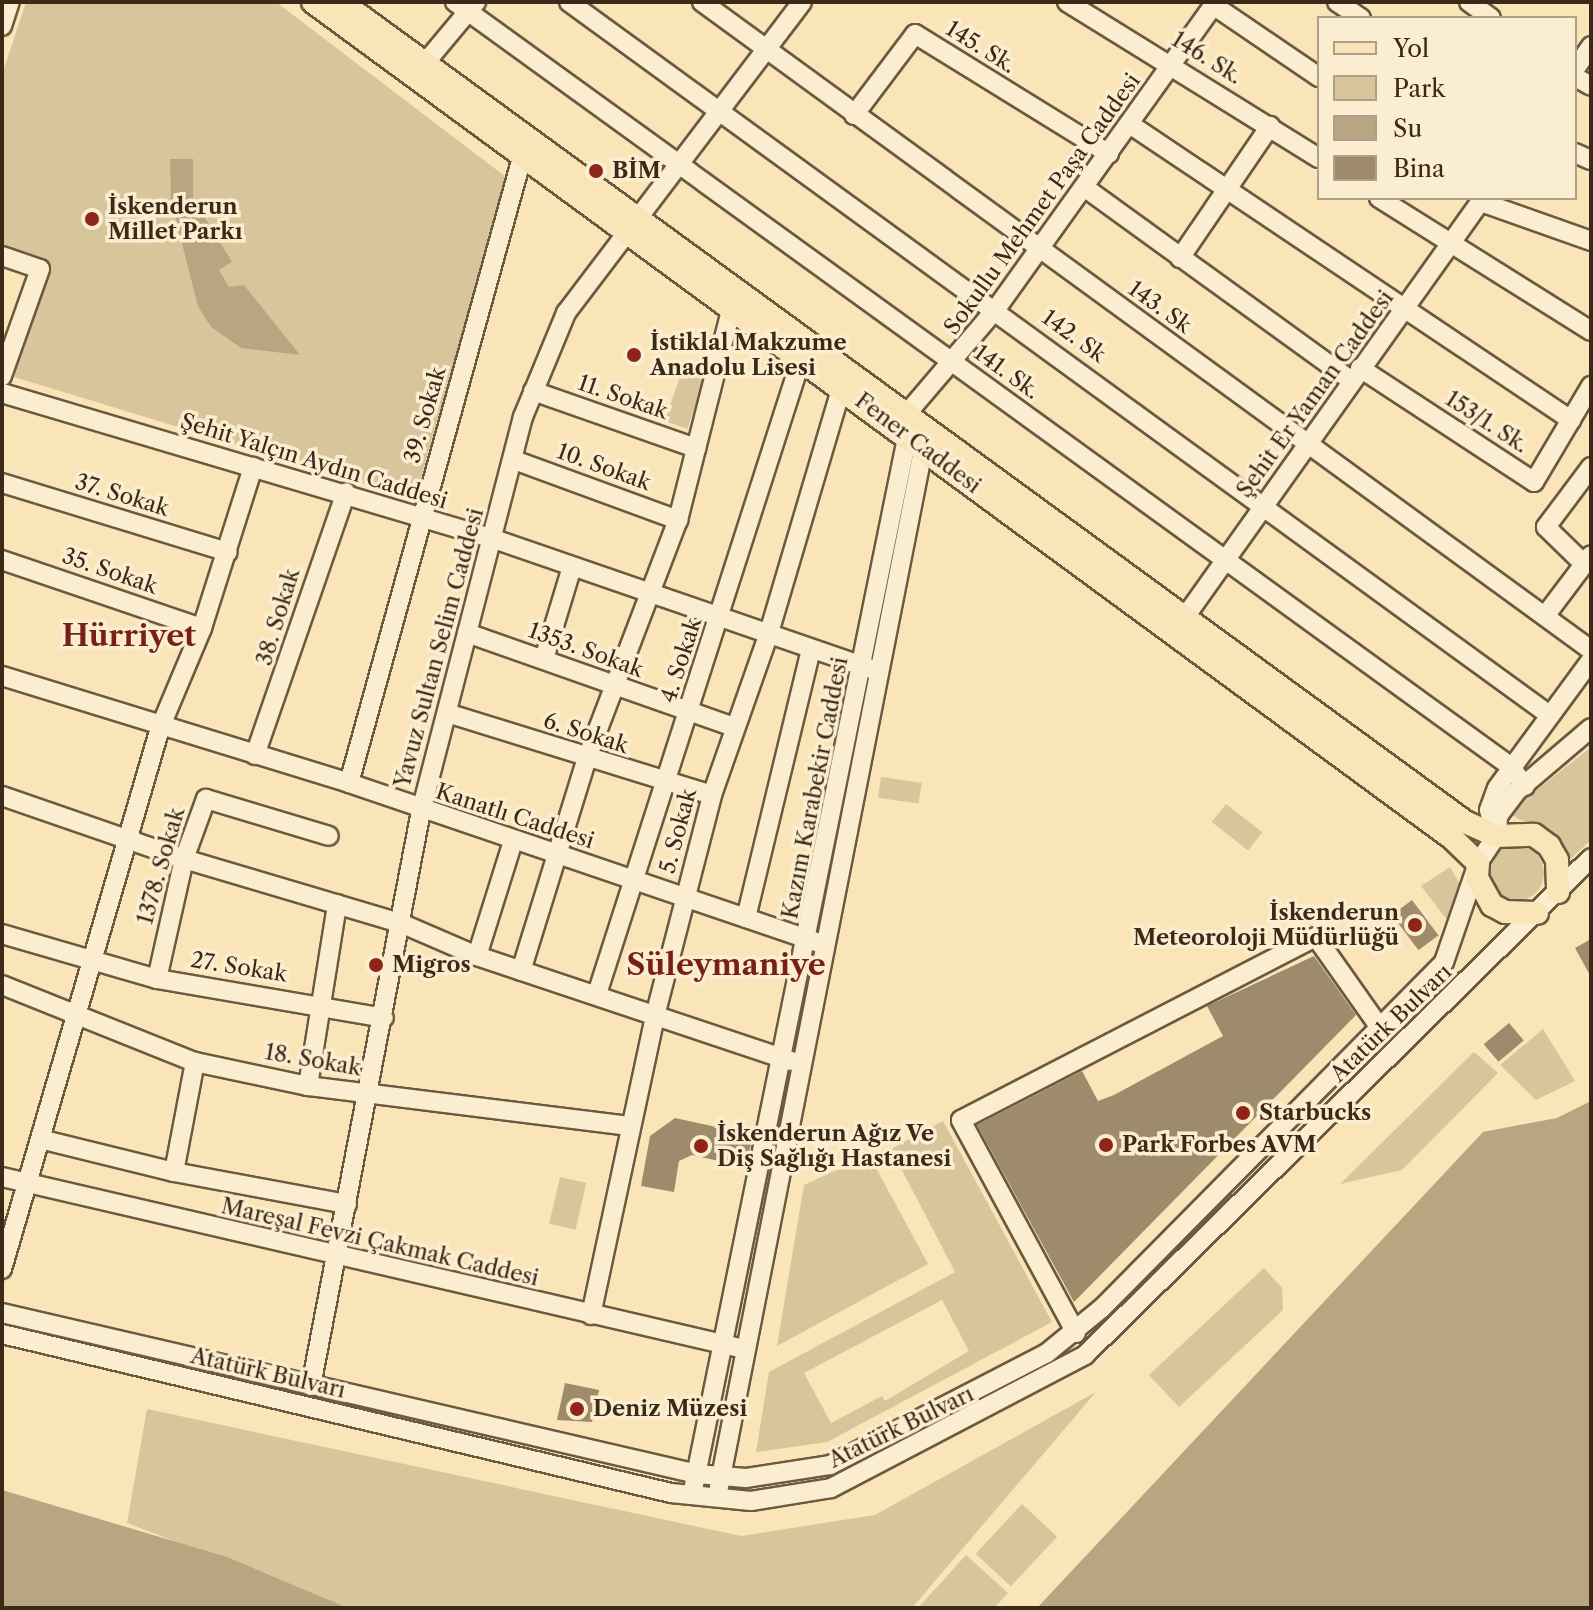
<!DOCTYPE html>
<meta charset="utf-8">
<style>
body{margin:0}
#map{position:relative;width:1593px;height:1610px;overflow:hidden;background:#f9e5b7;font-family:"Libre Caslon Text",serif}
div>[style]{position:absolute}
.green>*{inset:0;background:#d9c59c;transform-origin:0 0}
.round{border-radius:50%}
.water>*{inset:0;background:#b9a581}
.building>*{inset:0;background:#9e8b6b;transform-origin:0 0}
.roads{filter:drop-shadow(2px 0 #6b5940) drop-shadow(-2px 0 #6b5940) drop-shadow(0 2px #6b5940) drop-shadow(0 -2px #6b5940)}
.minor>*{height:18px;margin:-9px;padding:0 9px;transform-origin:9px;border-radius:9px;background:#fbeed0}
.major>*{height:22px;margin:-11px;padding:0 11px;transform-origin:11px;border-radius:11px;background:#f9e5b7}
.dots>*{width:22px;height:22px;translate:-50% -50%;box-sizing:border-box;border:4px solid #fbeed0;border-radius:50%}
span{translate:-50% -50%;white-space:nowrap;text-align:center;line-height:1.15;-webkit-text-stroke:7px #fbeed0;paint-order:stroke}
.street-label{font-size:22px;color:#3c2a19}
.poi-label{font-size:22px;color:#3c2a19;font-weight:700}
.left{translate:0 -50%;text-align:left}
.right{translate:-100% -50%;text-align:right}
.district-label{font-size:30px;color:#7a1f14;font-weight:700}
.frame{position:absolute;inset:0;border:4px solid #3c2a19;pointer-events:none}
.legend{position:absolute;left:1317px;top:16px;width:260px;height:184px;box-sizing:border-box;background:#fbeed0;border:2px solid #afa087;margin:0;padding:10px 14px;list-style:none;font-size:24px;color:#3c2a19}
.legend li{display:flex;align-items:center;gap:16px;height:40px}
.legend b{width:40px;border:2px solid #afa087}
</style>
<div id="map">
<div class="green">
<div style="clip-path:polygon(26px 2px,276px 2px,506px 177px,415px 499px,14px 377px,49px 262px,2px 245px,2px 75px)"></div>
<div style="left:682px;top:371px;width:24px;height:53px;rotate:19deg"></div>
<div style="clip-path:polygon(1591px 747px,1591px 840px,1564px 865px,1549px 835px,1508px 813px)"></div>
<div style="left:881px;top:777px;width:41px;height:21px;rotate:8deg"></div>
<div style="left:1226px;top:804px;width:46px;height:23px;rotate:38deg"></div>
<div class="round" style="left:1488px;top:845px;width:56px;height:56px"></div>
<div style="clip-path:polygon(1450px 867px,1461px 886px,1451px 925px,1421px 886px)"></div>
<div style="clip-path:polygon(1543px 1029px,1575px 1081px,1536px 1100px,1500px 1065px)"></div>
<div style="clip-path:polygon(1474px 1052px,1498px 1073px,1402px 1170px,1340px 1184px)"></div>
<div style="clip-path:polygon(evenodd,943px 1121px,1052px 1322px,827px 1442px,756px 1452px,769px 1372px,955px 1272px,891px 1149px,943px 1121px,942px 1300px,969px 1351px,885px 1401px,882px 1396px,831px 1423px,804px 1373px,942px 1300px)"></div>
<div style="clip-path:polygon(869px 1155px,928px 1264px,777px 1346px,804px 1185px)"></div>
<div style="left:560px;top:1177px;width:27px;height:48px;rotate:13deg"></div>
<div style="clip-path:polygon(1264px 1268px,1282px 1288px,1283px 1310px,1179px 1407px,1149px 1375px)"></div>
<div style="clip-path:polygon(1096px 1392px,912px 1608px,348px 1608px,127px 1523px,147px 1409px,741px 1536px,875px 1515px)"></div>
<div style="left:1022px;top:1504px;width:48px;height:68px;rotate:43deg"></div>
<div style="clip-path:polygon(966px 1555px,1008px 1593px,994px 1608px,918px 1608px)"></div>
</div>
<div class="water">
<div style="clip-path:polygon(170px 159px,193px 159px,193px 198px,232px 262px,219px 270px,229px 287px,244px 285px,300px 355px,241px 348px,211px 327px,198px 306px,171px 201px)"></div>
<div style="clip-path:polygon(1591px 1101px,1591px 1608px,1037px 1608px,1483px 1132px,1557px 1118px)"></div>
<div style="clip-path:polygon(2px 1490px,227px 1557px,348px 1608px,2px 1608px)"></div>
</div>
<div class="building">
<div style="left:1412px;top:900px;width:44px;height:25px;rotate:53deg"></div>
<div style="clip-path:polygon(1591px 939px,1591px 977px,1575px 948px)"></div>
<div style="clip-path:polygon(1314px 956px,1356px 1015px,1074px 1302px,977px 1125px,1082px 1071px,1098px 1101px,1114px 1095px,1223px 1036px,1207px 1006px)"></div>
<div style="left:1509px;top:1023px;width:23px;height:33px;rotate:50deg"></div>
<div style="clip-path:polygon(675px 1118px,753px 1135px,746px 1167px,692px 1155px,679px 1161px,674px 1192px,641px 1186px,650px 1136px)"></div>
<div style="clip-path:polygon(565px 1383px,599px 1390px,592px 1422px,557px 1420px)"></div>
</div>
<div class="roads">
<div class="minor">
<div style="left:455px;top:2px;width:1303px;rotate:35.91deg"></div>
<div style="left:1510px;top:766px;width:25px;rotate:53deg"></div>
<div style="left:569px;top:2px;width:1211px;rotate:36.03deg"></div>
<div style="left:702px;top:2px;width:1100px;rotate:36.09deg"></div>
<div style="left:1067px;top:2px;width:296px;rotate:31.8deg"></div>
<div style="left:1337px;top:2px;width:29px;rotate:34deg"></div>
<div style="left:1469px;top:2px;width:27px;rotate:36deg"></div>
<div style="left:1213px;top:5px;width:128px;rotate:34.2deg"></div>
<div style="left:2px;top:26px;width:25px;rotate:-72deg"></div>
<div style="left:425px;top:63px;width:80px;rotate:-50.1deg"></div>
<div style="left:1575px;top:69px;width:28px;rotate:-55deg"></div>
<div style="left:1575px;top:77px;width:18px;rotate:29deg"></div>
<div style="left:854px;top:115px;width:101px;rotate:-53deg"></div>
<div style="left:915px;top:34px;width:228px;rotate:31.7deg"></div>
<div style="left:1131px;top:125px;width:530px;rotate:33.84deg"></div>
<div style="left:1575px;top:153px;width:17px;rotate:24deg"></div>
<div style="left:1084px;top:187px;width:329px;rotate:35.9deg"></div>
<div style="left:1379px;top:198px;width:250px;rotate:32.1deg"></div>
<div style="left:1481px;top:202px;width:117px;rotate:19.5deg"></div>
<div style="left:2px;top:256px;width:40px;rotate:18.9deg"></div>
<div style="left:40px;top:269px;width:114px;rotate:109.6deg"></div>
<div style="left:1180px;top:258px;width:160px;rotate:-55.7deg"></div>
<div style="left:1360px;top:368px;width:208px;rotate:33.2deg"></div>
<div style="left:1534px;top:482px;width:112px;rotate:-59.3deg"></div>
<div style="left:533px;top:391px;width:173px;rotate:19.3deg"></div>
<div style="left:2px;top:393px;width:510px;rotate:16.52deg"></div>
<div style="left:491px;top:538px;width:406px;rotate:19deg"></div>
<div style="left:898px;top:424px;width:151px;rotate:-49.6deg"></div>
<div style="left:996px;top:309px;width:378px;rotate:-54.4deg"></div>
<div style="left:514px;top:460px;width:175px;rotate:20.1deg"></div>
<div style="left:2px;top:483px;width:236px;rotate:17deg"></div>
<div style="left:2px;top:560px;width:211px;rotate:18.8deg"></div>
<div style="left:1584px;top:564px;width:53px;rotate:-135.8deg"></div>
<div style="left:1546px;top:527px;width:75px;rotate:-53.1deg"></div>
<div style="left:1545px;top:616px;width:76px;rotate:-53deg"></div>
<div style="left:1185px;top:617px;width:514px;rotate:-54.58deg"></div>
<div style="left:467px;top:633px;width:283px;rotate:19.4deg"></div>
<div style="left:544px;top:659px;width:96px;rotate:-73.1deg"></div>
<div style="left:2px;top:676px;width:363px;rotate:17.1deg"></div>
<div style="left:349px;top:783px;width:496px;rotate:18.8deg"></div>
<div style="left:447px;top:713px;width:277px;rotate:17.2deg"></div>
<div style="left:255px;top:755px;width:278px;rotate:-70.9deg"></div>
<div style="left:349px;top:783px;width:653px;rotate:-74.54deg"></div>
<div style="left:2px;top:796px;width:193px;rotate:19.1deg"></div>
<div style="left:184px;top:859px;width:228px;rotate:16.5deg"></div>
<div style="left:403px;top:924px;width:81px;rotate:23.4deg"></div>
<div style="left:477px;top:956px;width:331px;rotate:18.5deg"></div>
<div style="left:1497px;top:832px;width:16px;rotate:-86deg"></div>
<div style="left:1498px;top:816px;width:31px;rotate:-53deg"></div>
<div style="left:1517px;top:791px;width:97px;rotate:-40.4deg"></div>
<div style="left:1496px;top:836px;width:27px;rotate:-105deg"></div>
<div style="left:1489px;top:810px;width:23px;rotate:-70deg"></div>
<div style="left:1497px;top:788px;width:159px;rotate:-53.7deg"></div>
<div style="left:746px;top:918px;width:277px;rotate:-76.4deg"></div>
<div style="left:2px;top:934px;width:161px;rotate:16.2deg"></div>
<div style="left:157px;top:979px;width:230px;rotate:9.7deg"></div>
<div style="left:477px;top:956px;width:121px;rotate:-72.6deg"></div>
<div style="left:521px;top:971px;width:223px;rotate:-72.8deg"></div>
<div style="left:587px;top:758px;width:255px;rotate:-69.1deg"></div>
<div style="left:678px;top:520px;width:228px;rotate:-75.8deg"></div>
<div style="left:157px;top:979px;width:123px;rotate:-77.3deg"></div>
<div style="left:184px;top:859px;width:64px;rotate:-69.9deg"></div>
<div style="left:206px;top:799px;width:128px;rotate:16.7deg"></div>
<div style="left:2px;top:985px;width:208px;rotate:21.8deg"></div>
<div style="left:195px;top:1062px;width:116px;rotate:12deg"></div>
<div style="left:308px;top:1086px;width:325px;rotate:7.1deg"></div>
<div style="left:597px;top:994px;width:676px;rotate:-72.18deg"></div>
<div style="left:308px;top:1086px;width:184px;rotate:-80.9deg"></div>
<div style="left:44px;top:1140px;width:134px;rotate:13.8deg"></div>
<div style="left:174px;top:1172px;width:176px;rotate:10.5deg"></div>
<div style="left:174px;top:1172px;width:112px;rotate:-79.2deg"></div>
<div style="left:2px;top:1177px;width:753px;rotate:13.04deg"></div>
<div style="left:2px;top:1269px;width:564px;rotate:-73.72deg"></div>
<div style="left:160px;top:728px;width:108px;rotate:-67.2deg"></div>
<div style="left:202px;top:628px;width:169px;rotate:-72.4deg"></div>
<div style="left:2px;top:1313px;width:713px;rotate:13.04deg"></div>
<div style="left:697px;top:1474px;width:49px;rotate:4.7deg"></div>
<div style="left:746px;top:1478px;width:85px;rotate:-8.8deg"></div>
<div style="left:830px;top:1465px;width:244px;rotate:-27.3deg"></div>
<div style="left:1047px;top:1353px;width:71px;rotate:-39.3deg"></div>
<div style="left:1102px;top:1308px;width:486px;rotate:-45.3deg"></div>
<div style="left:1444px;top:962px;width:105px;rotate:-71deg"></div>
<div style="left:1478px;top:863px;width:32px;rotate:-56deg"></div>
<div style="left:591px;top:1315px;width:310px;rotate:-77.9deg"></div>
<div style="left:656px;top:1012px;width:224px;rotate:-75.5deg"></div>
<div style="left:712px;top:795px;width:169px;rotate:-70.6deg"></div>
<div style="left:768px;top:636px;width:267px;rotate:-73.5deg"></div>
<div style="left:1076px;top:1333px;width:242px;rotate:-118.4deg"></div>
<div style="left:961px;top:1120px;width:399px;rotate:-27.3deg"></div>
<div style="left:1316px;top:937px;width:113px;rotate:54.8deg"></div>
<div style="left:2px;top:1334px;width:688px;rotate:13.37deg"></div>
<div style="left:671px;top:1493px;width:80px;rotate:5.7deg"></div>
<div style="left:751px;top:1501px;width:81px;rotate:-9.2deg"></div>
<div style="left:831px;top:1488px;width:287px;rotate:-27.6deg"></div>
<div style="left:1085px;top:1355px;width:709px;rotate:-44.49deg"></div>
<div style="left:311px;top:1386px;width:585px;rotate:-79.17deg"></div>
<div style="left:421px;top:811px;width:407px;rotate:-75.5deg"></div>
<div style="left:523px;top:417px;width:113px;rotate:-67.5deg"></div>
<div style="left:566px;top:313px;width:390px;rotate:-52.8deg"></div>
<div style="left:694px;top:1485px;width:1079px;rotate:-78.5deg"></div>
<div style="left:719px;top:1487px;width:1067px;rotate:-78.87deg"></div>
</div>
<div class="major">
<div style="left:313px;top:2px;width:1413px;rotate:36.28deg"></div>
<div style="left:1452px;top:838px;width:36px;rotate:44deg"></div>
<div style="left:1478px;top:863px;width:15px;rotate:94deg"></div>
<div style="left:1477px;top:878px;width:31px;rotate:61deg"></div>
<div style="left:1492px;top:905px;width:15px;rotate:28deg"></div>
<div style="left:1505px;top:912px;width:32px;rotate:2deg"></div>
<div style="left:341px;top:2px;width:1391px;rotate:36.11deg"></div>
<div style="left:1465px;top:822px;width:34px;rotate:24deg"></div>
<div style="left:1496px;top:836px;width:38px;rotate:-2deg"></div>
<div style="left:1534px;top:835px;width:19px;rotate:36deg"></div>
<div style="left:1549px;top:846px;width:16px;rotate:60deg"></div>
<div style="left:1557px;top:860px;width:32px;rotate:88deg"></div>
</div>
</div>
<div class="dots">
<div style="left:596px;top:171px;background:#8f2418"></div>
<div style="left:92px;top:219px;background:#8f2418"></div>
<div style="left:634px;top:355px;background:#8f2418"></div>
<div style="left:1415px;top:925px;background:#8f2418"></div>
<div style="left:376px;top:965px;background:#8f2418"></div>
<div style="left:1243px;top:1113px;background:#8f2418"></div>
<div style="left:1106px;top:1145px;background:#8f2418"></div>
<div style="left:701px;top:1146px;background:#8f2418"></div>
<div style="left:577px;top:1409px;background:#8f2418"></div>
</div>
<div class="street-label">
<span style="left:981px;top:47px;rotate:32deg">145. Sk.</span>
<span style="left:1207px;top:58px;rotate:32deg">146. Sk.</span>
<span style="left:1042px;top:204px;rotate:-54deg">Sokullu Mehmet Paşa Caddesi</span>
<span style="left:1160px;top:307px;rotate:36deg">143. Sk</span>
<span style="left:1074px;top:336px;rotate:36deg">142. Sk</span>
<span style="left:1007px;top:372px;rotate:36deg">141. Sk.</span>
<span style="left:1315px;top:394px;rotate:-54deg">Şehit Er Yaman Caddesi</span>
<span style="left:623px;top:397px;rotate:19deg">11. Sokak</span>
<span style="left:425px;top:415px;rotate:-74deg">39. Sokak</span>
<span style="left:1487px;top:422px;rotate:33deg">153/1. Sk.</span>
<span style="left:918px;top:443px;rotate:37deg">Fener Caddesi</span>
<span style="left:314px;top:461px;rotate:17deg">Şehit Yalçın Aydın Caddesi</span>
<span style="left:604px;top:467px;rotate:20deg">10. Sokak</span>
<span style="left:122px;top:495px;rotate:17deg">37. Sokak</span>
<span style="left:110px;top:571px;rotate:19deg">35. Sokak</span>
<span style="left:278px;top:617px;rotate:-73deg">38. Sokak</span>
<span style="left:439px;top:648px;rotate:-75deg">Yavuz Sultan Selim Caddesi</span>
<span style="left:586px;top:650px;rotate:20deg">1353. Sokak</span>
<span style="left:681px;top:660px;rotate:-72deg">4. Sokak</span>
<span style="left:586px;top:733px;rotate:18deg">6. Sokak</span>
<span style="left:815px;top:788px;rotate:-79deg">Kazım Karabekir Caddesi</span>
<span style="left:515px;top:816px;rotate:18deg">Kanatlı Caddesi</span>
<span style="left:678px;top:831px;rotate:-75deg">5. Sokak</span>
<span style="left:161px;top:866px;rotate:-74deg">1378. Sokak</span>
<span style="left:239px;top:967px;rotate:9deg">27. Sokak</span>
<span style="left:1391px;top:1023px;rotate:-44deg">Atatürk Bulvarı</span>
<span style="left:313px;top:1060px;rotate:10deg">18. Sokak</span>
<span style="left:380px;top:1242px;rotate:13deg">Mareşal Fevzi Çakmak Caddesi</span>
<span style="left:268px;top:1373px;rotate:13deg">Atatürk Bulvarı</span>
<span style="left:901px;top:1427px;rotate:-26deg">Atatürk Bulvarı</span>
</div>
<div class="poi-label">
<span class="left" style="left:612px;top:171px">BİM</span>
<span class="left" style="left:108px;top:219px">İskenderun<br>Millet Parkı</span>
<span class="left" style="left:650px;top:355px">İstiklal Makzume<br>Anadolu Lisesi</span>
<span class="right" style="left:1399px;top:925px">İskenderun<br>Meteoroloji Müdürlüğü</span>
<span class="left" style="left:392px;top:965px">Migros</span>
<span class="left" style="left:1259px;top:1113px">Starbucks</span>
<span class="left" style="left:717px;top:1146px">İskenderun Ağız Ve<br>Diş Sağlığı Hastanesi</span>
<span class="left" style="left:1122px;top:1145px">Park Forbes AVM</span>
<span class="left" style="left:593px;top:1409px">Deniz Müzesi</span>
</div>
<div class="district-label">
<span style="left:129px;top:636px">Hürriyet</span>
<span style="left:726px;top:965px">Süleymaniye</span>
</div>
<div class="frame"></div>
<ul class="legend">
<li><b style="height:10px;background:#f9e5b7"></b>Yol</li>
<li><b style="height:22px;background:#d9c59c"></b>Park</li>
<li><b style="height:22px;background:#b9a581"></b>Su</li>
<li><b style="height:22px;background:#9e8b6b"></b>Bina</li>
</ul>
</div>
